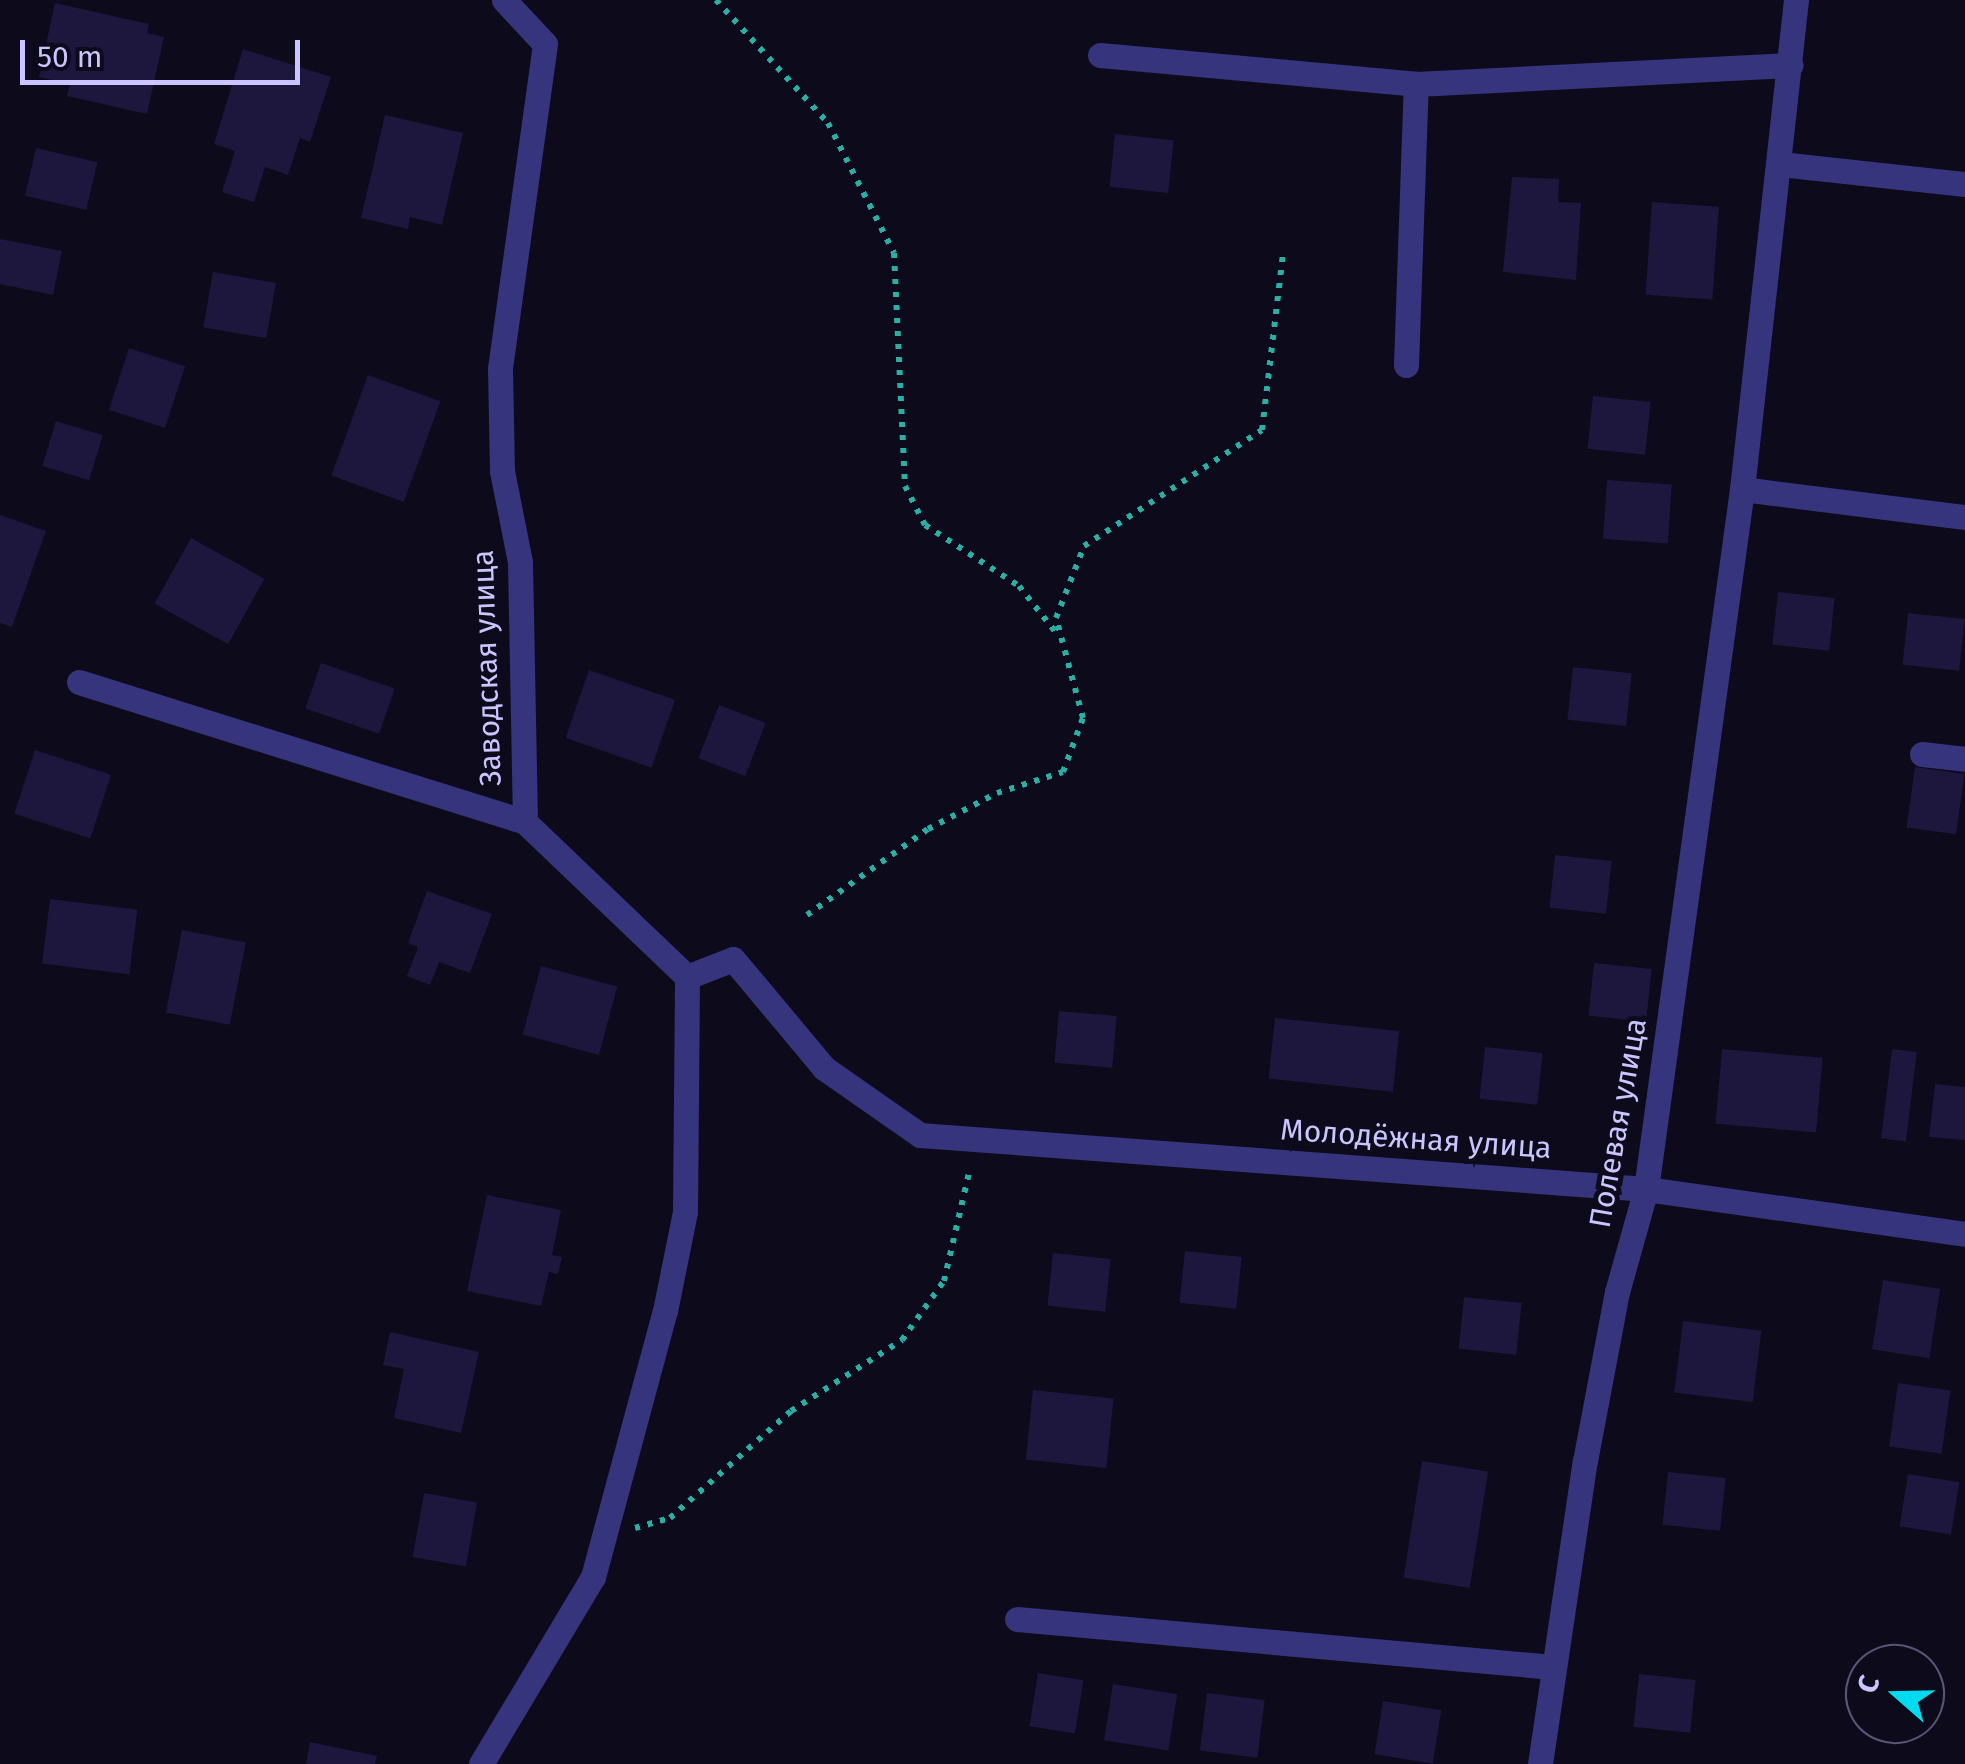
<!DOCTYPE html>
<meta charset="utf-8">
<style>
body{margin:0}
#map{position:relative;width:1965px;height:1764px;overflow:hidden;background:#0d0a1c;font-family:"Fira Sans",sans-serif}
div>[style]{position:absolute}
.building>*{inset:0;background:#1d163d;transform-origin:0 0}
.path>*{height:6px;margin-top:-3px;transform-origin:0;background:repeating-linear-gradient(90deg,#29afa5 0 5px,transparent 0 13px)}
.minor>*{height:25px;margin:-12.5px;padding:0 12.5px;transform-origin:12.5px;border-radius:12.5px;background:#36347c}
span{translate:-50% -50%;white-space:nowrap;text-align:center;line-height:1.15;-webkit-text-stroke:10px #0d0a1c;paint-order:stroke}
.street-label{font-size:30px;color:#cbc5ff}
.north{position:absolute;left:1845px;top:1644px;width:100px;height:100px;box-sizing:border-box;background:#0d0a1c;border:2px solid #595577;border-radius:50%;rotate:290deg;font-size:28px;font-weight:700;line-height:40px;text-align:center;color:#cbc5ff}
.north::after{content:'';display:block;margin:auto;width:35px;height:45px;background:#00dbf0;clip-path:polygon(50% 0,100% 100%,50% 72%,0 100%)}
.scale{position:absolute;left:20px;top:40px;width:280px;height:45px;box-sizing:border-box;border:5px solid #cbc5ff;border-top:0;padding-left:12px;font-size:30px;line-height:35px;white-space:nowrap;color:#cbc5ff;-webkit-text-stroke:8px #0d0a1c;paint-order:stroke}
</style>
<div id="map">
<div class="building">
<div style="clip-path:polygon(55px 3px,149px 24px,147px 33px,164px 37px,147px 114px,67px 96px,70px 84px,39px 77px)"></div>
<div style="clip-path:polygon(243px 49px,331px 77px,310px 142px,300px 138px,288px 175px,265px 167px,254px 202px,222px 192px,235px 151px,214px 144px)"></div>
<div style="clip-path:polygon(385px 115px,463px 133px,442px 225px,410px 217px,408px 229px,361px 218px)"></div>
<div style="left:1115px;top:134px;width:59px;height:53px;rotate:6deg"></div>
<div style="left:36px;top:148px;width:63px;height:49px;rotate:13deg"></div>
<div style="clip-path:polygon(1512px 177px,1559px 179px,1558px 202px,1581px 203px,1576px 280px,1503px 272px)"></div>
<div style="left:1652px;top:202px;width:67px;height:93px;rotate:4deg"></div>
<div style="clip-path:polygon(0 239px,62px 251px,53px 295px,0 284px)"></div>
<div style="left:213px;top:272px;width:64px;height:56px;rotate:10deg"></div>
<div style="left:129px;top:348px;width:59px;height:65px;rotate:18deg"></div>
<div style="left:368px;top:375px;width:77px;height:107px;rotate:20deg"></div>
<div style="left:1593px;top:396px;width:58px;height:53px;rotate:6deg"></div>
<div style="left:56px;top:421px;width:49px;height:47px;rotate:17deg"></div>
<div style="left:1607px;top:480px;width:65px;height:59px;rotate:4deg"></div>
<div style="clip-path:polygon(0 515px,46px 531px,12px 627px,0 623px)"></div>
<div style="left:191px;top:538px;width:84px;height:75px;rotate:29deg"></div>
<div style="left:1778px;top:592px;width:57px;height:53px;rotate:6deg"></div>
<div style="left:1908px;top:613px;width:57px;height:52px;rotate:6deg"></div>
<div style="left:321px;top:663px;width:78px;height:48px;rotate:19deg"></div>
<div style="left:1573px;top:667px;width:59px;height:53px;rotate:6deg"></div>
<div style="left:589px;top:670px;width:91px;height:72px;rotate:19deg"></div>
<div style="left:719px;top:705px;width:50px;height:57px;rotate:21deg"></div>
<div style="left:35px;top:750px;width:80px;height:67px;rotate:18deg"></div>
<div style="left:1915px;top:767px;width:50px;height:61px;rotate:8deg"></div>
<div style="left:1555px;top:855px;width:57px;height:53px;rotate:6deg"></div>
<div style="clip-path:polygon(427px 891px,492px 914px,470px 973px,439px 962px,430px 985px,407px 976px,418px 947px,408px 943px)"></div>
<div style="left:50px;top:899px;width:88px;height:65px;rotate:7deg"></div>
<div style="left:182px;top:930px;width:65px;height:84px;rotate:11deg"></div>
<div style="left:1594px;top:963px;width:58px;height:53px;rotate:6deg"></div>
<div style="left:541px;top:966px;width:79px;height:71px;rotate:15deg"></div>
<div style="left:1059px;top:1011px;width:58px;height:52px;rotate:5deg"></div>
<div style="left:1275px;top:1018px;width:125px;height:61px;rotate:6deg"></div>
<div style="left:1485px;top:1047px;width:58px;height:52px;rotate:6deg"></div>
<div style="left:1722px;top:1049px;width:101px;height:75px;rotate:5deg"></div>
<div style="left:1892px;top:1049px;width:25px;height:90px;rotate:7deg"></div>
<div style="clip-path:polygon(1935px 1084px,1965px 1087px,1965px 1140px,1929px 1137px)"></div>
<div style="clip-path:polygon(487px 1195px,561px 1210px,552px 1255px,562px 1257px,558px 1274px,549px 1272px,541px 1306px,467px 1291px)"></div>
<div style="left:1185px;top:1251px;width:57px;height:52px;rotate:6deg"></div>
<div style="left:1053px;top:1253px;width:58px;height:53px;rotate:6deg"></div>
<div style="left:1883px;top:1280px;width:58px;height:70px;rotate:9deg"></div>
<div style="left:1464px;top:1297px;width:58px;height:52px;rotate:6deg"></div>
<div style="left:1683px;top:1321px;width:79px;height:72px;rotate:7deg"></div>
<div style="clip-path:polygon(390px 1332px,479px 1352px,461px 1433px,394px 1418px,404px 1369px,383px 1365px)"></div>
<div style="left:1898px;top:1383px;width:53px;height:64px;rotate:8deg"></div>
<div style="left:1033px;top:1390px;width:81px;height:70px;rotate:6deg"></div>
<div style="left:1422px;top:1461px;width:67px;height:118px;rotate:9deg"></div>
<div style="left:1668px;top:1472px;width:58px;height:53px;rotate:6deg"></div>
<div style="left:1908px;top:1474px;width:52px;height:53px;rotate:9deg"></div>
<div style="left:424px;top:1493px;width:54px;height:65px;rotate:10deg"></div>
<div style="left:1038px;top:1673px;width:46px;height:54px;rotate:9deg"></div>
<div style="left:1639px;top:1674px;width:57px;height:53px;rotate:6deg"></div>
<div style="left:1113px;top:1684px;width:65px;height:57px;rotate:9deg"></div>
<div style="left:1207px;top:1693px;width:58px;height:58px;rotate:7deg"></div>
<div style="left:1383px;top:1701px;width:59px;height:54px;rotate:9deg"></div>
<div style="clip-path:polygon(310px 1742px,377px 1756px,375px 1764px,306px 1764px)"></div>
</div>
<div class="path">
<div style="left:716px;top:0;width:166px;rotate:47.7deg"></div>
<div style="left:828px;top:123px;width:146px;rotate:63.1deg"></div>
<div style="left:894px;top:253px;width:233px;rotate:87.3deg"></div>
<div style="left:905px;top:486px;width:44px;rotate:62.9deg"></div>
<div style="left:925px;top:525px;width:112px;rotate:33deg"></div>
<div style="left:1019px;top:586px;width:63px;rotate:51.5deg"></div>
<div style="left:807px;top:915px;width:148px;rotate:-35.4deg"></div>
<div style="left:928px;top:829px;width:78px;rotate:-27.6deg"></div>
<div style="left:997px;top:793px;width:69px;rotate:-17.7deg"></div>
<div style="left:1063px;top:772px;width:58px;rotate:-69.7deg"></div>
<div style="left:1083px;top:718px;width:104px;rotate:-105.1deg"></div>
<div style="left:1056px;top:618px;width:77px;rotate:-68.7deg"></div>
<div style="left:1084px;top:546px;width:212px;rotate:-33.1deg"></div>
<div style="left:1262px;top:430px;width:177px;rotate:-83.2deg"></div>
<div style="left:635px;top:1528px;width:36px;rotate:-16deg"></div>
<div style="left:670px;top:1518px;width:162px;rotate:-41.5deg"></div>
<div style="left:791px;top:1411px;width:132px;rotate:-32.6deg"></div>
<div style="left:902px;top:1340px;width:72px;rotate:-54.6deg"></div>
<div style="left:944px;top:1281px;width:116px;rotate:-77deg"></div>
</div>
<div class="minor">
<div style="left:504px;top:0;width:60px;rotate:47deg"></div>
<div style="left:545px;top:44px;width:327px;rotate:97.9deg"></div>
<div style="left:500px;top:368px;width:103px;rotate:88.9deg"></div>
<div style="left:502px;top:471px;width:93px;rotate:78.8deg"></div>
<div style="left:520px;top:562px;width:260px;rotate:88.9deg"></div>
<div style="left:525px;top:822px;width:224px;rotate:43.7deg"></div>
<div style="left:687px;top:977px;width:49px;rotate:-21.4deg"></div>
<div style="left:733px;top:959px;width:142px;rotate:50.1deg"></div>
<div style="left:824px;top:1068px;width:117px;rotate:34.9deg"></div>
<div style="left:920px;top:1135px;width:728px;rotate:4.25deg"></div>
<div style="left:1646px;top:1189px;width:322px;rotate:8deg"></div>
<div style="left:1100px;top:55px;width:317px;rotate:5.2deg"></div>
<div style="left:1416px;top:84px;width:375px;rotate:-2.9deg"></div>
<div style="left:1780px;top:164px;width:186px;rotate:6.2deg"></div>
<div style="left:1406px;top:365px;width:281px;rotate:-88deg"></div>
<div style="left:1742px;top:489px;width:225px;rotate:7.2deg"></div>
<div style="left:79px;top:682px;width:467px;rotate:17.4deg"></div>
<div style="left:1922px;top:754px;width:43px;rotate:6.6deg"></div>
<div style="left:1017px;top:1619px;width:538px;rotate:5.12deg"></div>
<div style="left:481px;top:1764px;width:218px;rotate:-59.1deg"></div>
<div style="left:593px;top:1577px;width:276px;rotate:-74.9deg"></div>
<div style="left:665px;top:1311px;width:101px;rotate:-78.6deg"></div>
<div style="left:685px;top:1212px;width:235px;rotate:-89.5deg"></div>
<div style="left:1540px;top:1764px;width:306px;rotate:-81.6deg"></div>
<div style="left:1585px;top:1461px;width:172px;rotate:-79.3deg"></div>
<div style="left:1617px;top:1292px;width:107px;rotate:-74.3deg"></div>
<div style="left:1646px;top:1189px;width:707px;rotate:-82.19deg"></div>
<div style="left:1742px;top:489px;width:492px;rotate:-83.7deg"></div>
</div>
<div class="street-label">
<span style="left:487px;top:668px;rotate:-92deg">Заводская улица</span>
<span style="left:1618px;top:1123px;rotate:-80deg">Полевая улица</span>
<span style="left:1416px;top:1139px;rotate:4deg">Молодёжная улица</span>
</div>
<div class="north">С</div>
<div class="scale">50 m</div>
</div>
